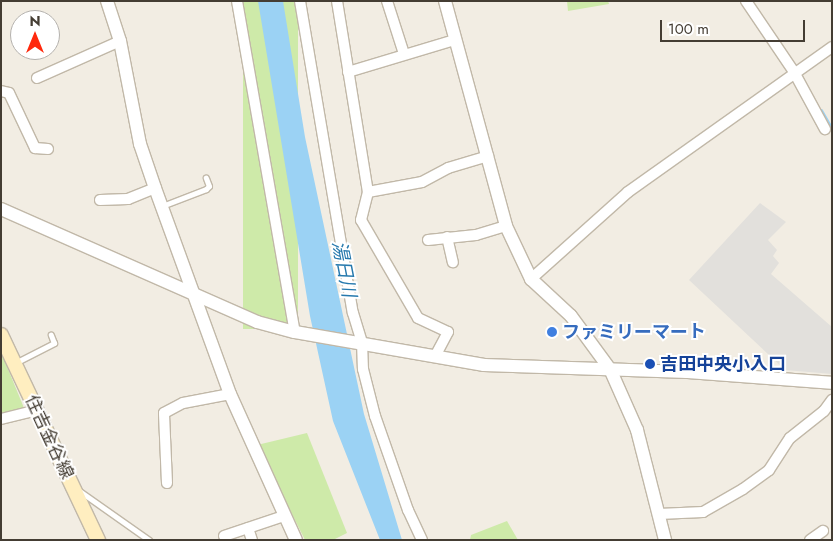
<!DOCTYPE html>
<meta charset="utf-8">
<style>
body{margin:0}
#map{position:relative;width:833px;height:541px;overflow:hidden;background:#f2ede3;font-family:Jost,"Noto Sans JP",sans-serif}
div>[style]{position:absolute}
.green>*{inset:0;background:#ceeaa9;transform-origin:0 0}
.parking>*{inset:0;background:#e2e0dc}
.water>*{inset:0;background:#9bd2f4}
.stream>*{height:3px;margin:-1.5px;padding:0 1.5px;transform-origin:1.5px;border-radius:1.5px;background:#9bd2f4}
.roads{filter:drop-shadow(1px 0 #c1b8a8) drop-shadow(-1px 0 #c1b8a8) drop-shadow(0 1px #c1b8a8) drop-shadow(0 -1px #c1b8a8)}
.service>*{height:5px;margin:-2.5px;padding:0 2.5px;transform-origin:2.5px;border-radius:2.5px;background:#fff}
.minor>*{height:10px;margin:-5px;padding:0 5px;transform-origin:5px;border-radius:5px;background:#fff}
.tertiary>*{height:12px;margin:-6px;padding:0 6px;transform-origin:6px;border-radius:6px;background:#fff}
.secondary>*{height:14px;margin:-7px;padding:0 7px;transform-origin:7px;border-radius:7px;background:#ffeec0}
.dots>*{width:14px;height:14px;translate:-50% -50%;box-sizing:border-box;border:2px solid #fff;border-radius:50%}
span{translate:-50% -50%;white-space:nowrap;text-align:center;line-height:1.15;-webkit-text-stroke:4px #fff;paint-order:stroke}
.shop-label{font-size:18px;color:#366cbe;font-weight:700}
.left{translate:0 -50%;text-align:left}
.transit-label{font-size:18px;color:#164399;font-weight:700}
.street-label{font-size:18px;color:#443d33}
.water-label{font-size:19px;color:#2679ad;font-style:italic}
.frame{position:absolute;inset:0;border:2px solid #443d33;pointer-events:none}
.north{position:absolute;left:10px;top:10px;width:50px;height:50px;box-sizing:border-box;background:#fff;border:1px solid #b4b1ad;border-radius:50%;rotate:0deg;font-size:14px;font-weight:700;line-height:20px;text-align:center;color:#443d33}
.north::after{content:'';display:block;margin:auto;width:18px;height:22px;background:#ff290d;clip-path:polygon(50% 0,100% 100%,50% 72%,0 100%)}
.scale{position:absolute;left:660px;top:20px;width:145px;height:22px;box-sizing:border-box;border:2px solid #443d33;border-top:0;padding-left:6px;font-size:15px;line-height:18px;white-space:nowrap;color:#443d33;-webkit-text-stroke:4px #fff;paint-order:stroke}
</style>
<div id="map">
<div class="green">
<div style="left:243px;top:1px;width:55px;height:328px"></div>
<div style="clip-path:polygon(567px 1px,608px 1px,609px 4px,568px 11px)"></div>
<div style="clip-path:polygon(1px 352px,24px 408px,1px 413px)"></div>
<div style="clip-path:polygon(307px 433px,347px 533px,333px 540px,305px 540px,257px 445px)"></div>
<div style="clip-path:polygon(507px 521px,518px 540px,470px 540px,471px 535px)"></div>
</div>
<div class="parking">
<div style="clip-path:polygon(760px 203px,786px 222px,768px 240px,777px 250px,773px 256px,779px 263px,771px 274px,832px 327px,832px 374px,785px 370px,689px 280px)"></div>
</div>
<div class="water">
<div style="clip-path:polygon(258px 1px,283px 1px,305px 137px,364px 414px,402px 540px,380px 540px,333px 421px,310px 316px)"></div>
</div>
<div class="stream">
<div style="left:821px;top:110px;width:22px;rotate:60deg"></div>
</div>
<div class="roads">
<div class="service">
<div style="left:162px;top:206px;width:47px;rotate:-21.1deg"></div>
<div style="left:206px;top:189px;width:4px;rotate:-45deg"></div>
<div style="left:209px;top:186px;width:9px;rotate:-111deg"></div>
<div style="left:15px;top:363px;width:44px;rotate:-27.1deg"></div>
<div style="left:54px;top:343px;width:9px;rotate:-111deg"></div>
<div style="left:78px;top:490px;width:87px;rotate:35.2deg"></div>
</div>
<div class="minor">
<div style="left:237px;top:1px;width:336px;rotate:80.1deg"></div>
<div style="left:300px;top:1px;width:316px;rotate:80.4deg"></div>
<div style="left:353px;top:313px;width:30px;rotate:73deg"></div>
<div style="left:362px;top:342px;width:27px;rotate:88deg"></div>
<div style="left:363px;top:369px;width:49px;rotate:75.7deg"></div>
<div style="left:375px;top:416px;width:100px;rotate:70.7deg"></div>
<div style="left:408px;top:510px;width:33px;rotate:65deg"></div>
<div style="left:337px;top:1px;width:193px;rotate:80.8deg"></div>
<div style="left:368px;top:192px;width:29px;rotate:104deg"></div>
<div style="left:361px;top:220px;width:113px;rotate:59.8deg"></div>
<div style="left:418px;top:318px;width:33px;rotate:25deg"></div>
<div style="left:448px;top:332px;width:27px;rotate:118deg"></div>
<div style="left:387px;top:1px;width:56px;rotate:72.2deg"></div>
<div style="left:746px;top:1px;width:86px;rotate:55.9deg"></div>
<div style="left:794px;top:72px;width:65px;rotate:61.5deg"></div>
<div style="left:348px;top:72px;width:112px;rotate:-16.7deg"></div>
<div style="left:37px;top:78px;width:91px;rotate:-24deg"></div>
<div style="left:1px;top:91px;width:8px;rotate:14deg"></div>
<div style="left:9px;top:93px;width:61px;rotate:64.7deg"></div>
<div style="left:35px;top:148px;width:13px;rotate:4deg"></div>
<div style="left:368px;top:192px;width:55px;rotate:-10.5deg"></div>
<div style="left:422px;top:182px;width:30px;rotate:-28deg"></div>
<div style="left:448px;top:168px;width:42px;rotate:-16.7deg"></div>
<div style="left:100px;top:200px;width:28px;rotate:-2deg"></div>
<div style="left:128px;top:199px;width:29px;rotate:-22deg"></div>
<div style="left:447px;top:237px;width:26px;rotate:77deg"></div>
<div style="left:428px;top:240px;width:48px;rotate:-5.9deg"></div>
<div style="left:476px;top:235px;width:31px;rotate:-17deg"></div>
<div style="left:531px;top:279px;width:130px;rotate:-41.9deg"></div>
<div style="left:628px;top:192px;width:250px;rotate:-35.4deg"></div>
<div style="left:1px;top:419px;width:37px;rotate:-14deg"></div>
<div style="left:167px;top:483px;width:70px;rotate:-92.5deg"></div>
<div style="left:164px;top:413px;width:21px;rotate:-28deg"></div>
<div style="left:183px;top:403px;width:48px;rotate:-10.8deg"></div>
<div style="left:659px;top:514px;width:44px;rotate:-2.6deg"></div>
<div style="left:703px;top:512px;width:46px;rotate:-29.9deg"></div>
<div style="left:743px;top:489px;width:32px;rotate:-36deg"></div>
<div style="left:769px;top:470px;width:38px;rotate:-57deg"></div>
<div style="left:790px;top:438px;width:43px;rotate:-38.5deg"></div>
<div style="left:824px;top:411px;width:14px;rotate:-54deg"></div>
<div style="left:248px;top:528px;width:13px;rotate:72deg"></div>
<div style="left:224px;top:536px;width:63px;rotate:-18.4deg"></div>
<div style="left:810px;top:540px;width:16px;rotate:-35deg"></div>
</div>
<div class="tertiary">
<div style="left:107px;top:1px;width:42px;rotate:72deg"></div>
<div style="left:120px;top:41px;width:105px;rotate:79deg"></div>
<div style="left:140px;top:144px;width:46px;rotate:71.2deg"></div>
<div style="left:155px;top:188px;width:219px;rotate:70deg"></div>
<div style="left:230px;top:394px;width:160px;rotate:65.7deg"></div>
<div style="left:445px;top:1px;width:233px;rotate:74.8deg"></div>
<div style="left:506px;top:226px;width:59px;rotate:64.7deg"></div>
<div style="left:531px;top:279px;width:54px;rotate:42.8deg"></div>
<div style="left:571px;top:316px;width:66px;rotate:53.7deg"></div>
<div style="left:610px;top:369px;width:67px;rotate:66.1deg"></div>
<div style="left:637px;top:430px;width:114px;rotate:75.7deg"></div>
<div style="left:1px;top:209px;width:280px;rotate:23.8deg"></div>
<div style="left:257px;top:322px;width:39px;rotate:15deg"></div>
<div style="left:295px;top:332px;width:192px;rotate:9.9deg"></div>
<div style="left:484px;top:365px;width:203px;rotate:2deg"></div>
<div style="left:687px;top:372px;width:145px;rotate:4.3deg"></div>
</div>
<div class="secondary">
<div style="left:1px;top:335px;width:227px;rotate:64.7deg"></div>
</div>
</div>
<div class="dots">
<div style="left:552px;top:332px;background:#3f7fe0"></div>
<div style="left:650px;top:364px;background:#1a4fb4"></div>
</div>
<div class="shop-label">
<span class="left" style="left:562px;top:332px">ファミリーマート</span>
</div>
<div class="transit-label">
<span class="left" style="left:660px;top:364px">吉田中央小入口</span>
</div>
<div class="street-label">
<span style="left:49px;top:437px;rotate:65deg">住吉金谷線</span>
</div>
<div class="water-label">
<span style="left:344px;top:269px;rotate:79deg">湯日川</span>
</div>
<div class="frame"></div>
<div class="north">N</div>
<div class="scale">100 m</div>
</div>
